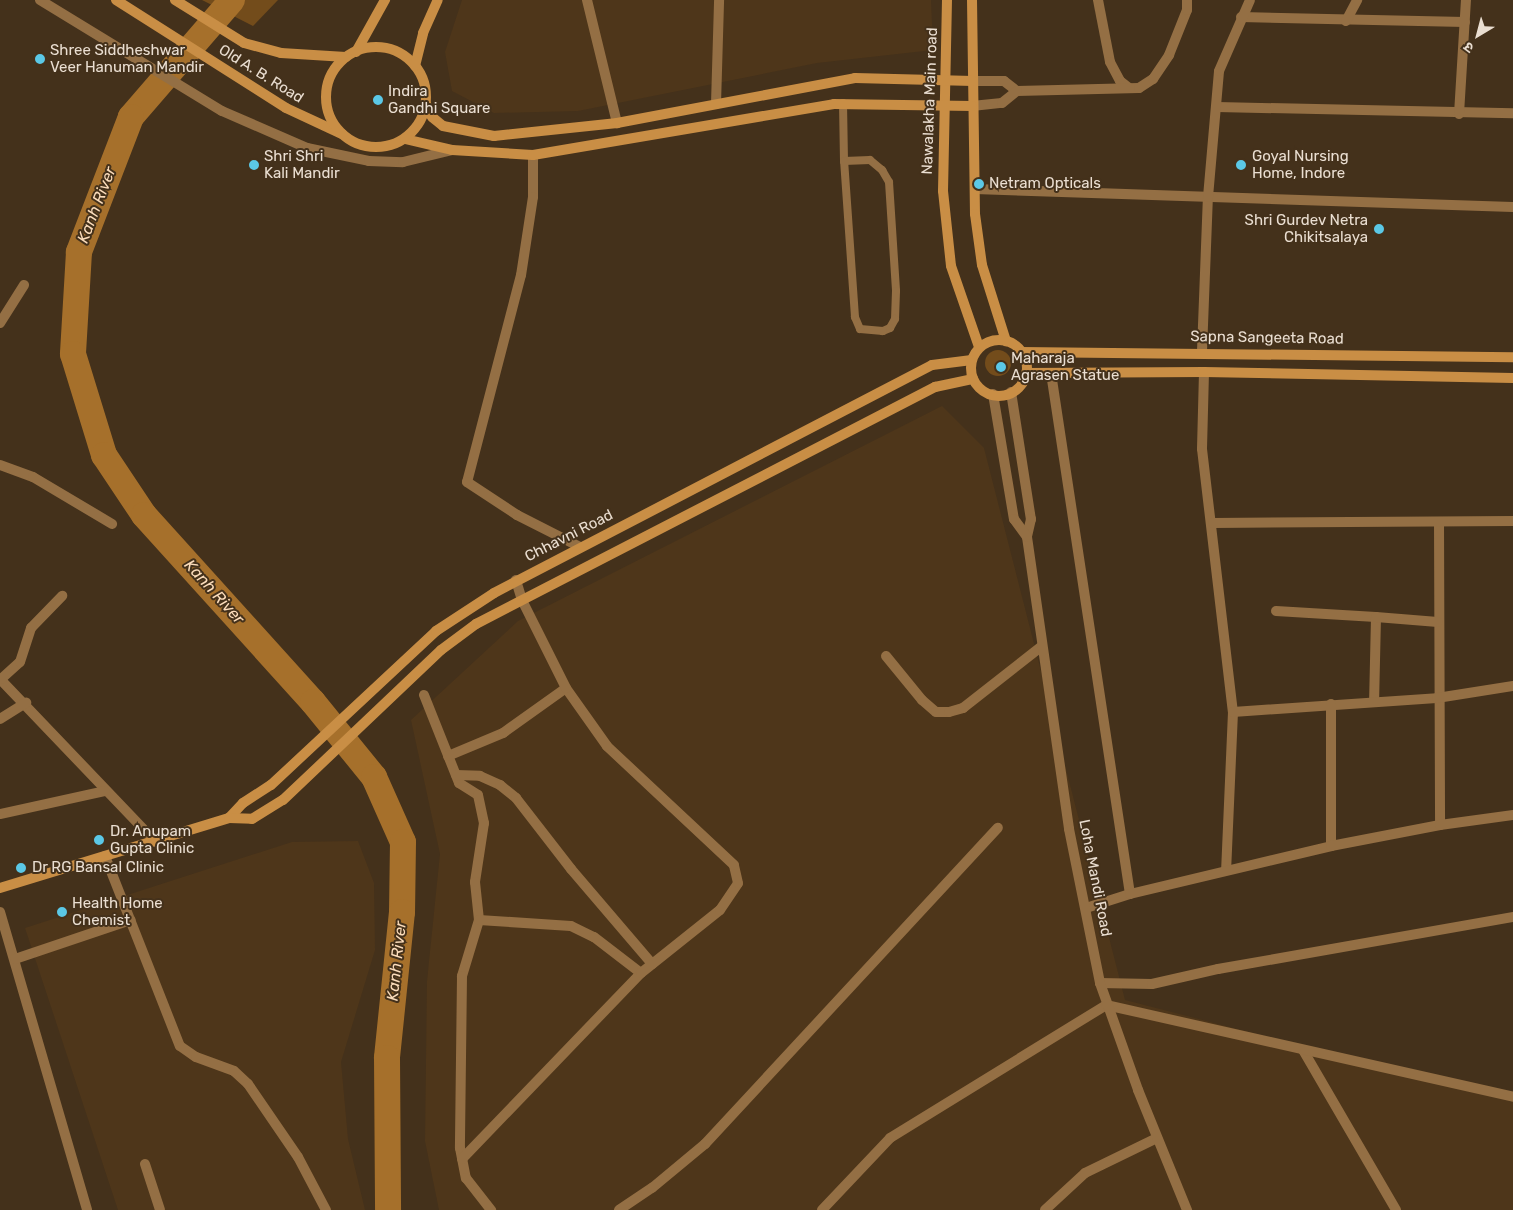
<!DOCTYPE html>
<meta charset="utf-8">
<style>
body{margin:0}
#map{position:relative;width:1513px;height:1210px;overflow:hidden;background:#44311b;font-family:Rubik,"Noto Sans Devanagari",sans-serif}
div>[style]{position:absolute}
.built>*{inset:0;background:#4e361a}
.green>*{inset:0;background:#734c1b}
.round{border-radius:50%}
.river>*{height:26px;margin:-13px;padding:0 13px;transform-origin:13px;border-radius:13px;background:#a6702b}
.service>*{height:8px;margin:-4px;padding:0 4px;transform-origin:4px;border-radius:4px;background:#946f44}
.minor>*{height:10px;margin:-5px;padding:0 5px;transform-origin:5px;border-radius:5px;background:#946f44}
.tertiary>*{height:10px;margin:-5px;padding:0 5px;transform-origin:5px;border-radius:5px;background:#946f44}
.secondary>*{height:10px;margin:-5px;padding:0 5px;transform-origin:5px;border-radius:5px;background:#c98e45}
.secondary>.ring{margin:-5px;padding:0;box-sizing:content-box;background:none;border:10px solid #c98e45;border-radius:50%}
.dots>*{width:14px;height:14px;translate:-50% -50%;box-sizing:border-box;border:2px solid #44311b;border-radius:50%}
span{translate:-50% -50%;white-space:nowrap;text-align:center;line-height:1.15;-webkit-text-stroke:4px #44311b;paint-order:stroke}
.poi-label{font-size:15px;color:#eaded1}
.left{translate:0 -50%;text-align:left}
.right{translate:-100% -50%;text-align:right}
.street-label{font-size:15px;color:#eaded1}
.water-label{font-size:16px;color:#fbdcbb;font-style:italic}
.north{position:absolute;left:1453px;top:10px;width:50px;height:50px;-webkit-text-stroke:4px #44311b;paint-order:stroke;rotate:217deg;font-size:14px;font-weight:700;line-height:20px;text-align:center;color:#eaded1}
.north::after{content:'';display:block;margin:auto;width:18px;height:22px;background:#eaded1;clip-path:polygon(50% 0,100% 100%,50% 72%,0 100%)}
</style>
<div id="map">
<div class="built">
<div style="clip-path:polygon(462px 0,931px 0,933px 50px,817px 63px,578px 111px,494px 113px,452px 91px,445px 52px)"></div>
<div style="clip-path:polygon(942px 406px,984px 448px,1125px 1000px,1513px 1100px,1513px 1210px,439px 1210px,425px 1141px,427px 981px,440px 854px,411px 720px,518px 621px)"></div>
<div style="clip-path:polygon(358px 841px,374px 883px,375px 950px,341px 1062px,348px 1139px,365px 1210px,118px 1210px,25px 928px,292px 842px)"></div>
</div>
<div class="green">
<div style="clip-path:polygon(202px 0,278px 0,253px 26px)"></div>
<div class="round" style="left:985px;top:350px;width:26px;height:26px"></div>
</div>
<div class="river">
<div style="left:232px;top:0;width:155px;rotate:130.8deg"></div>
<div style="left:131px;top:117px;width:145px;rotate:111.1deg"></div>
<div style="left:79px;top:252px;width:102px;rotate:93.4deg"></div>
<div style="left:73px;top:354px;width:106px;rotate:72.9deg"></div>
<div style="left:104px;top:455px;width:72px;rotate:56.3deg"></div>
<div style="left:144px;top:515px;width:252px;rotate:47.9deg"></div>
<div style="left:313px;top:702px;width:97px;rotate:50.9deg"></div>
<div style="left:374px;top:777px;width:71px;rotate:66deg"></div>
<div style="left:403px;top:842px;width:70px;rotate:90.8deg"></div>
<div style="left:402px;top:912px;width:147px;rotate:95.9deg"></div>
<div style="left:387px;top:1058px;width:152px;rotate:89.6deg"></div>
</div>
<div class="service">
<div style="left:843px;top:103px;width:58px;rotate:89deg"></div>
<div style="left:844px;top:161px;width:26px;rotate:-2deg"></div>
<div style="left:870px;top:160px;width:16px;rotate:40deg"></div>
<div style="left:882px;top:170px;width:14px;rotate:60deg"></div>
<div style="left:889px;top:182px;width:109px;rotate:86.3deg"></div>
<div style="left:896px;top:291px;width:28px;rotate:92deg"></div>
<div style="left:895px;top:319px;width:10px;rotate:119deg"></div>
<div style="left:890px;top:328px;width:8px;rotate:157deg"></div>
<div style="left:883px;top:331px;width:23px;rotate:-175deg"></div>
<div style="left:860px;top:329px;width:13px;rotate:-113deg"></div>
<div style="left:855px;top:317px;width:156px;rotate:-94deg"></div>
</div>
<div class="minor">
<div style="left:587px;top:0;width:127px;rotate:76.3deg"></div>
<div style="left:1098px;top:0;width:63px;rotate:79deg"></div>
<div style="left:1110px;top:62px;width:21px;rotate:62deg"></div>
<div style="left:1120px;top:81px;width:11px;rotate:38deg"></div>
<div style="left:1241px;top:17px;width:224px;rotate:1.3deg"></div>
<div style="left:1346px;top:21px;width:24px;rotate:-62deg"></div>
<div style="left:973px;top:81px;width:31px"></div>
<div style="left:1004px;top:81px;width:16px;rotate:38deg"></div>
<div style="left:1017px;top:91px;width:122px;rotate:-1.4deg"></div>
<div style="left:1139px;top:88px;width:17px;rotate:-33deg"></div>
<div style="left:1153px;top:79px;width:29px;rotate:-56deg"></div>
<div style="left:1169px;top:55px;width:48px;rotate:-68.2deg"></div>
<div style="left:1187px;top:10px;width:10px;rotate:-90deg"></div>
<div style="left:716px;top:104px;width:104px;rotate:-88.3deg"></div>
<div style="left:972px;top:106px;width:30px;rotate:-6deg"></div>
<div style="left:1002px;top:103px;width:19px;rotate:-39deg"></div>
<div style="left:1217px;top:107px;width:296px;rotate:1.2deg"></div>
<div style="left:1459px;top:114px;width:114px;rotate:-86.5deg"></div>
<div style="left:533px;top:155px;width:42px;rotate:90deg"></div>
<div style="left:533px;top:197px;width:79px;rotate:98.7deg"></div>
<div style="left:521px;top:275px;width:214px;rotate:104.6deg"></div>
<div style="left:467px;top:482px;width:60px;rotate:33.4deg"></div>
<div style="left:517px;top:515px;width:71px;rotate:26.9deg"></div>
<div style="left:975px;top:189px;width:538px;rotate:1.92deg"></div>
<div style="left:0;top:323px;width:45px;rotate:-57.7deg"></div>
<div style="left:1202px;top:351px;width:154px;rotate:-87.8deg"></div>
<div style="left:1208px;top:197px;width:126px;rotate:-85deg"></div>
<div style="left:1219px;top:71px;width:77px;rotate:-66.4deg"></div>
<div style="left:1204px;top:372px;width:77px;rotate:91.5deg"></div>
<div style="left:1202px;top:449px;width:265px;rotate:83.3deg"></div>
<div style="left:1233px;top:712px;width:158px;rotate:92.5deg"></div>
<div style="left:1051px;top:373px;width:527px;rotate:81.38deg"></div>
<div style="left:0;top:465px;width:35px;rotate:20deg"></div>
<div style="left:33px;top:477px;width:92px;rotate:30.7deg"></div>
<div style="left:1439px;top:522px;width:303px;rotate:89.8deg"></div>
<div style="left:1213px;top:523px;width:300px;rotate:-0.4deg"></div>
<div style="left:1276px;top:611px;width:100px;rotate:3.4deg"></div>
<div style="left:1376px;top:617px;width:85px;rotate:91.3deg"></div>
<div style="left:1376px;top:617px;width:62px;rotate:4.6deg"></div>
<div style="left:886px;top:656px;width:57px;rotate:50.7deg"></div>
<div style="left:922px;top:700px;width:18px;rotate:41deg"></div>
<div style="left:936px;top:712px;width:13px"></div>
<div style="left:949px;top:712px;width:15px;rotate:-16deg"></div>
<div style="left:963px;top:708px;width:100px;rotate:-38.1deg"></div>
<div style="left:0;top:679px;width:226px;rotate:46.3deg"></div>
<div style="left:1px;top:679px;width:25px;rotate:-42deg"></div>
<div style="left:20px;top:662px;width:36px;rotate:-72deg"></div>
<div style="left:31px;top:628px;width:45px;rotate:-45.9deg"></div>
<div style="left:424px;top:695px;width:95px;rotate:68.3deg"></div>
<div style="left:459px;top:783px;width:22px;rotate:32deg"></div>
<div style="left:478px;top:795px;width:29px;rotate:78deg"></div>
<div style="left:484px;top:823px;width:60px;rotate:98.7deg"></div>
<div style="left:475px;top:882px;width:38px;rotate:84deg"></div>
<div style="left:479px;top:920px;width:59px;rotate:106.9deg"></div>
<div style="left:462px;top:976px;width:172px;rotate:90.7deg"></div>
<div style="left:460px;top:1148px;width:31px;rotate:79deg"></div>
<div style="left:466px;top:1178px;width:41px;rotate:52deg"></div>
<div style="left:1233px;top:712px;width:204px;rotate:-3.9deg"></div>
<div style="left:1437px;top:698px;width:77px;rotate:-9deg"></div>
<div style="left:0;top:719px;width:31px;rotate:-32deg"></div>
<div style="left:448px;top:756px;width:60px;rotate:-22.7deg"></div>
<div style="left:503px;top:733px;width:77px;rotate:-35.5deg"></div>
<div style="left:456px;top:775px;width:24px;rotate:2deg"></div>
<div style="left:480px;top:776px;width:22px;rotate:24deg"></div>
<div style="left:500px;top:785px;width:21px;rotate:39deg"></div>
<div style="left:516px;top:798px;width:90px;rotate:52.2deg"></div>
<div style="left:571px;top:869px;width:125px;rotate:49.5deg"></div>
<div style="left:0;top:814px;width:107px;rotate:-12.4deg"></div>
<div style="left:1331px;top:846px;width:142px;rotate:-90deg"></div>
<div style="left:105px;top:856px;width:204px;rotate:68.5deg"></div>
<div style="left:180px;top:1046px;width:19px;rotate:35deg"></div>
<div style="left:196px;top:1057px;width:40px;rotate:20.2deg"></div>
<div style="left:234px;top:1071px;width:19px;rotate:43deg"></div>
<div style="left:248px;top:1084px;width:88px;rotate:55.6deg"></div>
<div style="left:298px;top:1157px;width:60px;rotate:62.2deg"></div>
<div style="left:1086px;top:908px;width:46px;rotate:-17.7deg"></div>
<div style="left:1130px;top:894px;width:207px;rotate:-13.4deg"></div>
<div style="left:1331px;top:846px;width:111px;rotate:-10.9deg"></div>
<div style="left:1440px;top:825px;width:74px;rotate:-7.8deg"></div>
<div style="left:0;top:912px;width:310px;rotate:73.7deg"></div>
<div style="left:479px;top:920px;width:92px;rotate:3.7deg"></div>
<div style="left:571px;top:926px;width:25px;rotate:26deg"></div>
<div style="left:594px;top:937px;width:59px;rotate:37.5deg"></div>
<div style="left:15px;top:959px;width:122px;rotate:-18.6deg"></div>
<div style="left:1100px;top:983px;width:52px;rotate:1.1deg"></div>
<div style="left:1152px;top:984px;width:68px;rotate:-12.8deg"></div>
<div style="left:1218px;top:969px;width:300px;rotate:-10deg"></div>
<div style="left:1303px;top:1050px;width:185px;rotate:59.8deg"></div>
<div style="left:462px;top:1159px;width:258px;rotate:-46.1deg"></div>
<div style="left:641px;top:973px;width:101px;rotate:-38.6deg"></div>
<div style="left:720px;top:910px;width:32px;rotate:-56deg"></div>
<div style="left:738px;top:883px;width:18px;rotate:-103deg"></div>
<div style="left:734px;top:865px;width:174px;rotate:-136.9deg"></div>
<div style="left:607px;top:746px;width:71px;rotate:-125.3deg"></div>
<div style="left:566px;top:688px;width:98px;rotate:-116.6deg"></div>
<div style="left:522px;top:600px;width:21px;rotate:-107deg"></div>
<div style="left:145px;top:1164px;width:48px;rotate:71.9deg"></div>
<div style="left:619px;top:1210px;width:40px;rotate:-34deg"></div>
<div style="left:652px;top:1188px;width:69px;rotate:-39.7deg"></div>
<div style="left:705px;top:1144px;width:431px;rotate:-47.2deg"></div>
<div style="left:822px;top:1210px;width:99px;rotate:-46.6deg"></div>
<div style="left:890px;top:1138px;width:254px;rotate:-31.6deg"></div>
<div style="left:1106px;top:1005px;width:417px;rotate:12.7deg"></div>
<div style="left:1045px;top:1210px;width:54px;rotate:-42.8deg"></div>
<div style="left:1085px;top:1173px;width:80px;rotate:-25.9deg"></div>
</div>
<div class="tertiary">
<div style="left:40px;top:0;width:213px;rotate:31.4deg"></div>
<div style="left:222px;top:111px;width:93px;rotate:23.5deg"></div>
<div style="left:307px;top:148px;width:63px;rotate:11.8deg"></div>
<div style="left:369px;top:161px;width:34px;rotate:2deg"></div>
<div style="left:403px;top:162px;width:50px;rotate:-13.8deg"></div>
<div style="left:1011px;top:392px;width:129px;rotate:81.1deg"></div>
<div style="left:1031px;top:519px;width:18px;rotate:103deg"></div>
<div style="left:1027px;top:537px;width:295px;rotate:81.8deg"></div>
<div style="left:1069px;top:829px;width:157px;rotate:78.6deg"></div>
<div style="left:1100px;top:983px;width:114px;rotate:70.4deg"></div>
<div style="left:1138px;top:1090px;width:130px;rotate:67.8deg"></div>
<div style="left:993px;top:394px;width:127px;rotate:80.5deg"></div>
<div style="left:1014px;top:519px;width:22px;rotate:54deg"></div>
</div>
<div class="secondary">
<div style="left:116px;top:0;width:201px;rotate:32.4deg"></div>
<div style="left:286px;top:108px;width:62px;rotate:24.9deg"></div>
<div style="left:175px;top:0;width:81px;rotate:31.9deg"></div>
<div style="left:244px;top:43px;width:38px;rotate:15deg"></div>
<div style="left:281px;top:53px;width:65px;rotate:3.5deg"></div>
<div style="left:947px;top:0;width:191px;rotate:91.2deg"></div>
<div style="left:943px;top:191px;width:75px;rotate:83.9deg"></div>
<div style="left:951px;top:266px;width:86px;rotate:70.9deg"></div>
<div style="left:972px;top:0;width:214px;rotate:89.2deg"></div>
<div style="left:975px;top:214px;width:51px;rotate:82.2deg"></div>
<div style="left:982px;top:265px;width:80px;rotate:72.5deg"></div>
<div class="ring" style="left:326px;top:47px;width:90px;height:90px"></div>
<div style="left:356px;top:52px;width:60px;rotate:-60.9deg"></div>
<div style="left:415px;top:66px;width:34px;rotate:-76deg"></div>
<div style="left:423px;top:33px;width:36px;rotate:-66deg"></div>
<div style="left:426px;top:104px;width:14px;rotate:65deg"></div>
<div style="left:432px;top:117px;width:14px;rotate:39deg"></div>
<div style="left:443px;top:126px;width:52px;rotate:11.1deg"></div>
<div style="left:494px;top:136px;width:124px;rotate:-6deg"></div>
<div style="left:617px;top:123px;width:242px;rotate:-10.7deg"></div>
<div style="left:855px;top:78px;width:118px;rotate:1.5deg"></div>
<div style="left:405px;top:139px;width:48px;rotate:13.2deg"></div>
<div style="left:452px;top:150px;width:81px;rotate:3.5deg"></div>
<div style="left:533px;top:155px;width:305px;rotate:-9.6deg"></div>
<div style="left:834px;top:104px;width:138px;rotate:0.8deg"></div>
<div class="ring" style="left:971px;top:340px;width:46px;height:46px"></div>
<div style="left:1021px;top:352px;width:492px;rotate:0.6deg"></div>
<div style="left:1026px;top:373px;width:178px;rotate:-0.3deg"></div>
<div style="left:1204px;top:372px;width:309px;rotate:1.1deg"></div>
<div style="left:229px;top:818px;width:21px;rotate:-47deg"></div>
<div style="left:243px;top:803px;width:33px;rotate:-33deg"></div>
<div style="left:271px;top:785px;width:226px;rotate:-43deg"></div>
<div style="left:436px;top:631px;width:69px;rotate:-33.2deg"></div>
<div style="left:494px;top:593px;width:494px;rotate:-27.5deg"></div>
<div style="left:932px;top:365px;width:40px;rotate:-7.1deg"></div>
<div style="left:0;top:888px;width:239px;rotate:-17deg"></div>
<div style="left:229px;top:818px;width:23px;rotate:2deg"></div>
<div style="left:252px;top:819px;width:36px;rotate:-32deg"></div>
<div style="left:283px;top:800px;width:218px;rotate:-43.5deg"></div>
<div style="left:441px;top:650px;width:44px;rotate:-36.6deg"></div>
<div style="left:476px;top:624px;width:517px;rotate:-27.31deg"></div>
<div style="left:935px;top:387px;width:39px;rotate:-12deg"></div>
</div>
<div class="dots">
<div style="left:40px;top:59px;background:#5bc8e6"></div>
<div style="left:378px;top:100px;background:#5bc8e6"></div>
<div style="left:254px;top:165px;background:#5bc8e6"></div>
<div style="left:1241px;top:165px;background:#5bc8e6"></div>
<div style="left:979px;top:184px;background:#5bc8e6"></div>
<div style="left:1379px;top:229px;background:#5bc8e6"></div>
<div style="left:1001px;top:367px;background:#5bc8e6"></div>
<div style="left:99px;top:840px;background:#5bc8e6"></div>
<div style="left:21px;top:868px;background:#5bc8e6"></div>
<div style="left:62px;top:912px;background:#5bc8e6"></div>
</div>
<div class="poi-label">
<span class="left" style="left:50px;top:59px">Shree Siddheshwar<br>Veer Hanuman Mandir</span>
<span class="left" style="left:388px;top:100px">Indira<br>Gandhi Square</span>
<span class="left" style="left:264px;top:165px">Shri Shri<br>Kali Mandir</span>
<span class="left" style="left:1252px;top:165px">Goyal Nursing<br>Home, Indore</span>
<span class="left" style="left:989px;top:184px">Netram Opticals</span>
<span class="right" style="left:1368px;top:229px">Shri Gurdev Netra<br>Chikitsalaya</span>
<span class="left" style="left:1011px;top:367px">Maharaja<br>Agrasen Statue</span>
<span class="left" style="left:110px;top:840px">Dr. Anupam<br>Gupta Clinic</span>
<span class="left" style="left:32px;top:868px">Dr RG Bansal Clinic</span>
<span class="left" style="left:72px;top:912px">Health Home<br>Chemist</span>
</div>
<div class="street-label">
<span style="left:261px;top:74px;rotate:32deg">Old A. B. Road</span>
<span style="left:930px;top:101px;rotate:-88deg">Nawalakha Main road</span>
<span style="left:1267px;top:338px;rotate:1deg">Sapna Sangeeta Road</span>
<span style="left:569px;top:536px;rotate:-27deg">Chhavni Road</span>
<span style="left:1095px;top:878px;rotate:79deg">Loha Mandi Road</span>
</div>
<div class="water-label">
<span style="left:97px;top:205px;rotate:-69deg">Kanh River</span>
<span style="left:214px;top:592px;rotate:48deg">Kanh River</span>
<span style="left:397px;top:961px;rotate:-84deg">Kanh River</span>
</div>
<div class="north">उ</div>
</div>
